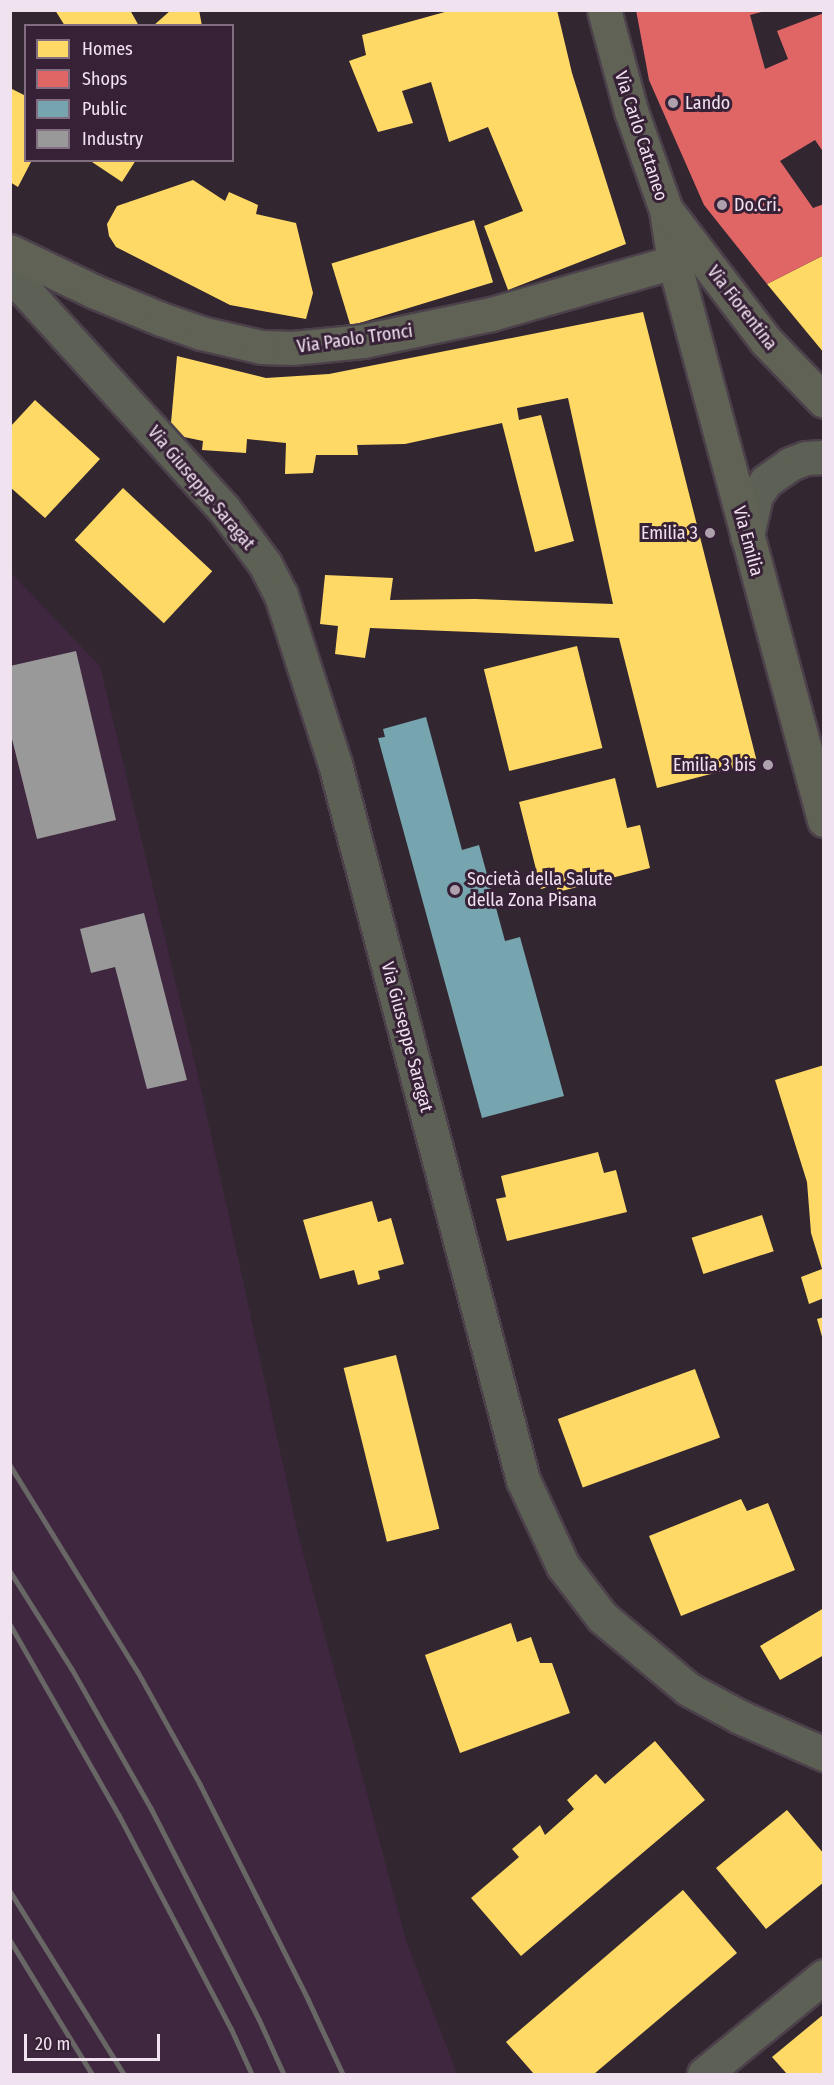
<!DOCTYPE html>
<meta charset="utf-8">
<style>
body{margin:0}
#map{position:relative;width:834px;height:2085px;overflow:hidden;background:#322631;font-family:"Fira Sans Condensed",sans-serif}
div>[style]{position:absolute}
.built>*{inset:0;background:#3f273f}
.homes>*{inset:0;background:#ffd966;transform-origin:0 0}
.shops>*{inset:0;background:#e06666}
.public>*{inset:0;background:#76a5af}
.industry>*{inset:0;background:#999}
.roads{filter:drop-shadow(2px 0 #4c414b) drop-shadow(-2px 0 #4c414b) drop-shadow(0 2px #4c414b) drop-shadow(0 -2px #4c414b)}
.street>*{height:33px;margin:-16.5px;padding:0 16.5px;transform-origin:16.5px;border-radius:16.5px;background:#5d6155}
.secondary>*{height:33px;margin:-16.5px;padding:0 16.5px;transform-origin:16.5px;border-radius:16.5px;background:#606256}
.rail>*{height:4.5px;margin:-2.25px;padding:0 2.25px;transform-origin:2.25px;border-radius:2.25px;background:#696765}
.dots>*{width:16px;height:16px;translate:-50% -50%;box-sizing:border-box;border:3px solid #372136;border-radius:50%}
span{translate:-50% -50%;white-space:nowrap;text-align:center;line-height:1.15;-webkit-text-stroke:6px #372136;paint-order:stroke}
.poi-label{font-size:18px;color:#f1e2f0}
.left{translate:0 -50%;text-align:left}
.right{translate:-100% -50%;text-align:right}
.street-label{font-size:18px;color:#f1e2f0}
.frame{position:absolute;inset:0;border:12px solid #f1e2f0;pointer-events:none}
.legend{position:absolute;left:24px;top:24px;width:210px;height:138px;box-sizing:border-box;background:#372136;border:2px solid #816e80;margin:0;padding:8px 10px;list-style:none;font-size:18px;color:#f1e2f0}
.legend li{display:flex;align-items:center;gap:12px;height:30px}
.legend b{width:30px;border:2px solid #816e80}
.scale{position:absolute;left:24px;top:2034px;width:136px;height:27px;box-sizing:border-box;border:3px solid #f1e2f0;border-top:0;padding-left:8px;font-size:18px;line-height:21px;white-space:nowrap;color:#f1e2f0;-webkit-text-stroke:4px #372136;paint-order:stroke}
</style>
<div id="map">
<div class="built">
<div style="clip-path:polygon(10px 572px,100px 666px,201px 1089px,299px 1538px,406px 1941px,457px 2074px,11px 2074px)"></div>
</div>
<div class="homes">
<div style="clip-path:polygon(55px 10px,130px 10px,139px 26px,65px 26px)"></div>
<div style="clip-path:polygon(171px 10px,199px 10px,202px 26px,153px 26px)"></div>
<div style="clip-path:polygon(452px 10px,557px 10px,572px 73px,626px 244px,508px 290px,484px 226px,523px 211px,488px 127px,449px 142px,431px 82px,402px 91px,413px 123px,378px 132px,349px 61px,366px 55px,362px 35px)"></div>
<div style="clip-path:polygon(10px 88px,26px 96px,26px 160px,32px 160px,18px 187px,10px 182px)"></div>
<div style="clip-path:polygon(89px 160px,136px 160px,122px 182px)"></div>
<div style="clip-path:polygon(193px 180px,225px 201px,229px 192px,258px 205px,256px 214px,296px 223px,313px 293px,306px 319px,230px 305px,116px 247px,109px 236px,107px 224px,117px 206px)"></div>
<div style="left:474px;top:220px;width:65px;height:149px;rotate:73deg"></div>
<div style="clip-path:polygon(824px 255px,824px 353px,767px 284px)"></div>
<div style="clip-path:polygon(643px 312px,757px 762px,657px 788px,619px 638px,370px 628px,365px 658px,335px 654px,338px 626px,320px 624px,325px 575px,393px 578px,390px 600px,475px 599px,613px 604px,568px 398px,517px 408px,519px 420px,541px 415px,574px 541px,535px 552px,502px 423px,405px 444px,357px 445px,358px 455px,316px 455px,313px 473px,285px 474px,286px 443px,247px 439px,246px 453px,202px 450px,203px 441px,170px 434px,177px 356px,266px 378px,329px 374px)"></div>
<div style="clip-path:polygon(35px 400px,100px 459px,45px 518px,10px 487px,10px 427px)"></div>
<div style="left:123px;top:488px;width:122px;height:71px;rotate:43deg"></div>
<div style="left:577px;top:646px;width:105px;height:96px;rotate:76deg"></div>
<div style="clip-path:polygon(615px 778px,627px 828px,640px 825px,650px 868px,558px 892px,556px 885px,541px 889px,519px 802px)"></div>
<div style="clip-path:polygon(824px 1065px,824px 1298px,809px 1304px,801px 1277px,822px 1269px,811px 1233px,807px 1182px,775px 1080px)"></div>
<div style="clip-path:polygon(598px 1152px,604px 1173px,616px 1170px,627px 1212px,507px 1241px,496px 1199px,506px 1197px,501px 1176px)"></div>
<div style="clip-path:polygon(372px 1201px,378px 1222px,391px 1218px,404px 1264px,378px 1271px,380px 1279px,358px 1285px,354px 1270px,320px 1279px,303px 1220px)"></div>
<div style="left:762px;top:1215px;width:38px;height:74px;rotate:72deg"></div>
<div style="clip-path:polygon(824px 1317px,824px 1340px,823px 1340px,817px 1319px)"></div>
<div style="left:396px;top:1355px;width:179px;height:54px;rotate:76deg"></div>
<div style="left:695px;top:1369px;width:73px;height:146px;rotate:70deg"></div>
<div style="clip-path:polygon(741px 1499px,747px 1511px,768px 1503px,795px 1570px,681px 1616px,649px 1536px)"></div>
<div style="clip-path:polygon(824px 1608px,824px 1655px,780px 1680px,760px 1646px)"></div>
<div style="clip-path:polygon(511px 1623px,517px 1642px,531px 1637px,540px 1663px,552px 1663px,570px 1713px,460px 1753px,425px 1655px)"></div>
<div style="clip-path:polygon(655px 1741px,705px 1800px,521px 1956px,471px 1898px,519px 1857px,512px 1849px,540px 1825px,545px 1835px,574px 1809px,567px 1800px,596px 1774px,605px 1784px)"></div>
<div style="clip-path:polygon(787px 1810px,824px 1854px,824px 1882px,766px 1929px,716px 1868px)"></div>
<div style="clip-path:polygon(683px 1890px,737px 1953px,594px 2074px,534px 2074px,506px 2042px)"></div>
<div style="clip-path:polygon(824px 2014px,824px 2074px,787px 2074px,772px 2057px)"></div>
</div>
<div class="shops">
<div style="clip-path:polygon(636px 10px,769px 10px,750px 15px,765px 69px,788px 59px,777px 31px,824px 13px,824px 153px,815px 140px,780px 161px,813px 208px,824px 204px,824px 255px,767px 284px,704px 205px,649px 80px)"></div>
</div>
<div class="public">
<div style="clip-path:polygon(426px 717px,462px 850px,479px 845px,505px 941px,520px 937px,564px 1096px,482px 1118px,378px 738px,385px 737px,383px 729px)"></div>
</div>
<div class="industry">
<div style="clip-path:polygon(76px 651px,116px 820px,37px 839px,10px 731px,10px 666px)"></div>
<div style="clip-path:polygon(144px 913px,187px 1080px,147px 1089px,115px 967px,91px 973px,80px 929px)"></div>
</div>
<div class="roads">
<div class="street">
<div style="left:10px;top:274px;width:318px;rotate:47.7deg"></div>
<div style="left:224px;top:509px;width:69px;rotate:53.3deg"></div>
<div style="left:265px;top:564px;width:35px;rotate:63deg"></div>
<div style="left:281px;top:595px;width:177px;rotate:72.3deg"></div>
<div style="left:335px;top:764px;width:740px;rotate:75.29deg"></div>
<div style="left:523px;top:1480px;width:95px;rotate:65.1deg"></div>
<div style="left:563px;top:1566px;width:64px;rotate:52.6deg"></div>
<div style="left:602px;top:1617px;width:112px;rotate:39.9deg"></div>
<div style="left:688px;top:1689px;width:59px;rotate:28.3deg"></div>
<div style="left:740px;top:1717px;width:92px;rotate:23.8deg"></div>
<div style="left:747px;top:536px;width:42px;rotate:-77.6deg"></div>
<div style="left:756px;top:495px;width:17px;rotate:-54deg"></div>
<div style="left:766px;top:481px;width:29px;rotate:-35deg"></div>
<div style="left:790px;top:464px;width:17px;rotate:-21deg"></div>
<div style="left:806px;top:458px;width:18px;rotate:-3deg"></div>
<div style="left:704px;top:2074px;width:155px;rotate:-39.2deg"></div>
</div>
<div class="secondary">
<div style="left:604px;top:10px;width:105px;rotate:75deg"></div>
<div style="left:631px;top:111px;width:105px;rotate:70.5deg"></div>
<div style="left:666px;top:210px;width:53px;rotate:81.3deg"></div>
<div style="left:674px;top:262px;width:578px;rotate:74.95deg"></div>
<div style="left:667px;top:211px;width:163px;rotate:52.7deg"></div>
<div style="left:766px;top:341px;width:83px;rotate:46deg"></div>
<div style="left:10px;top:251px;width:92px;rotate:25.7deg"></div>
<div style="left:93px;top:291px;width:74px;rotate:22.4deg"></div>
<div style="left:161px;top:319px;width:42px;rotate:19.3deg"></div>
<div style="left:201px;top:333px;width:62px;rotate:13.1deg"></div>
<div style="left:261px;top:347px;width:31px;rotate:2deg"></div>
<div style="left:292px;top:348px;width:71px;rotate:-5.6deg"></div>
<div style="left:363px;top:341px;width:131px;rotate:-11.9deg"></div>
<div style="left:491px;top:314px;width:190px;rotate:-15.9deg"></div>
</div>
</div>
<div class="rail">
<div style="left:10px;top:1465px;width:243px;rotate:58.3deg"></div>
<div style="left:138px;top:1672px;width:128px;rotate:61deg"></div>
<div style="left:200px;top:1784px;width:241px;rotate:63.3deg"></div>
<div style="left:308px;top:1999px;width:83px;rotate:65deg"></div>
<div style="left:10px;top:1571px;width:116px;rotate:57.7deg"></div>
<div style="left:72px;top:1669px;width:160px;rotate:60.4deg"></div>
<div style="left:151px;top:1808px;width:237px;rotate:62.9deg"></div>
<div style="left:259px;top:2019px;width:60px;rotate:65.6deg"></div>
<div style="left:10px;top:1624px;width:220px;rotate:60.3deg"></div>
<div style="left:119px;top:1815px;width:241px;rotate:62.3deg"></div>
<div style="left:231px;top:2028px;width:51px;rotate:65.5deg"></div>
<div style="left:10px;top:1891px;width:216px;rotate:58.1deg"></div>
<div style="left:10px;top:1940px;width:157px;rotate:58.5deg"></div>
</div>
<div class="dots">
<div style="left:673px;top:103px;background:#aea0ad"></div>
<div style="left:722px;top:205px;background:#aea0ad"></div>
<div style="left:710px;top:533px;background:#aea0ad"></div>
<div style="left:768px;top:765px;background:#aea0ad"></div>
<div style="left:455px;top:890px;background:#aea0ad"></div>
</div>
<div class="poi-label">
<span class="left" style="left:685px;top:103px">Lando</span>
<span class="left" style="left:734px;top:205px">Do.Cri.</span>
<span class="right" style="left:698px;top:533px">Emilia 3</span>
<span class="right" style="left:756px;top:765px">Emilia 3 bis</span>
<span class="left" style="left:467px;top:890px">Società della Salute<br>della Zona Pisana</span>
</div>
<div class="street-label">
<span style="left:641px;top:136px;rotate:72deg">Via Carlo Cattaneo</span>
<span style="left:742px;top:308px;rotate:52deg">Via Fiorentina</span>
<span style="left:355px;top:339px;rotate:-8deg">Via Paolo Tronci</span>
<span style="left:201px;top:488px;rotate:50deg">Via Giuseppe Saragat</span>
<span style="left:748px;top:541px;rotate:75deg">Via Emilia</span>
<span style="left:407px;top:1037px;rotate:75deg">Via Giuseppe Saragat</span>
</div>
<div class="frame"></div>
<ul class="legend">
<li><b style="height:16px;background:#ffd966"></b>Homes</li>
<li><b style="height:16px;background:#e06666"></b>Shops</li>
<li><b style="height:16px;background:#76a5af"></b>Public</li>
<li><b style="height:16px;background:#999"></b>Industry</li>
</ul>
<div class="scale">20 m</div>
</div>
